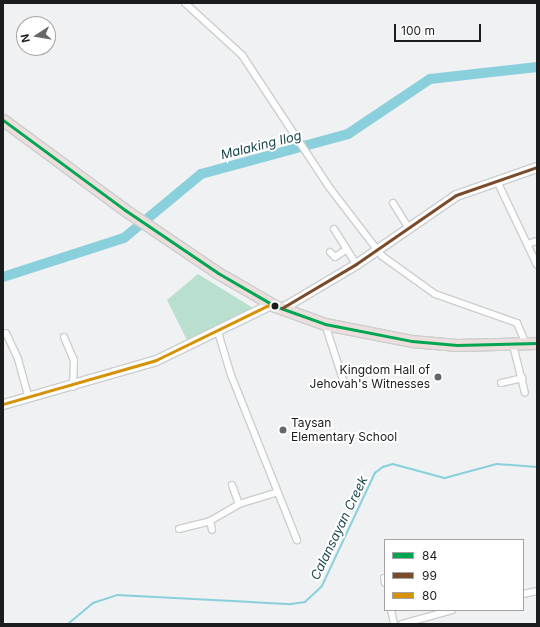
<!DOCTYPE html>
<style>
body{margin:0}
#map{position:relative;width:540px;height:627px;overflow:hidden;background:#eff1f3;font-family:Inter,sans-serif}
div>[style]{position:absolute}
.green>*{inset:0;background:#b9dfce}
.stream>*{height:1.5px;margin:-0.75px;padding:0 0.75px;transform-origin:0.75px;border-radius:0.75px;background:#8acfdc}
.river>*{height:10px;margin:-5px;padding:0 5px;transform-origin:5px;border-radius:5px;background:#8acfdc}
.roads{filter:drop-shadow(1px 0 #cccecf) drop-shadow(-1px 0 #cccecf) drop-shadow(0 1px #cccecf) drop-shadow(0 -1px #cccecf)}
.street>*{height:6px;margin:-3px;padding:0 3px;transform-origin:3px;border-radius:3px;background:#fdfdfd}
.secondary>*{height:9px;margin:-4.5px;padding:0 4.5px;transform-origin:4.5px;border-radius:4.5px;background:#fdfdfd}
.highway>*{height:11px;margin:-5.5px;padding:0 5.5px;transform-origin:5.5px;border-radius:5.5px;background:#ebdedc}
.bus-1>*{height:3px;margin:-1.5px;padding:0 1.5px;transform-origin:1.5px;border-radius:1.5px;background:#00a651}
.bus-2>*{height:3px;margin:-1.5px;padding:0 1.5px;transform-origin:1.5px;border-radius:1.5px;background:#7a4b2a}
.bus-3>*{height:3px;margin:-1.5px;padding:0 1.5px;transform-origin:1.5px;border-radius:1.5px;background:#d69104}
.dots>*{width:11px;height:11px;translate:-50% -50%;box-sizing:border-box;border:2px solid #fff;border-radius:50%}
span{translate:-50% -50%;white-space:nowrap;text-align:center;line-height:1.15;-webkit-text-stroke:4px #fff;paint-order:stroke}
.poi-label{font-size:12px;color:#1b1c1d}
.right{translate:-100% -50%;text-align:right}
.left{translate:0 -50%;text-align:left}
.water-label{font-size:13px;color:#1e4a52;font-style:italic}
.frame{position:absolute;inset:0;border:4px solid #1b1c1d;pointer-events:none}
.legend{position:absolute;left:384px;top:539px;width:140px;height:72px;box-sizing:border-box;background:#fff;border:1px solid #a4a4a5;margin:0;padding:5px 7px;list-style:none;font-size:12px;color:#1b1c1d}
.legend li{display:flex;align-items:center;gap:8px;height:20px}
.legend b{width:20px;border:1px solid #a4a4a5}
.north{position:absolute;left:16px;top:16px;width:40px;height:40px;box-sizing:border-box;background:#fff;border:1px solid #a4a4a5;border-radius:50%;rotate:258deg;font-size:11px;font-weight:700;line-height:16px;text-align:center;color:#1b1c1d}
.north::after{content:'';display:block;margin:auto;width:14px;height:18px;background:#656768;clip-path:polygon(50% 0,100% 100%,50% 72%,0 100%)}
.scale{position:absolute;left:394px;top:24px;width:87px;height:18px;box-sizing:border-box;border:2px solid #1b1c1d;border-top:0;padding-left:5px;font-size:12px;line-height:14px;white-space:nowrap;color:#1b1c1d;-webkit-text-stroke:3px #fff;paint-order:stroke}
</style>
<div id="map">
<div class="green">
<div style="clip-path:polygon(198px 274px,253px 308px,188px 342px,167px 300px)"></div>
</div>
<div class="stream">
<div style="left:68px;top:624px;width:33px;rotate:-40deg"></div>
<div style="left:93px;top:603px;width:25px;rotate:-18deg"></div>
<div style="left:117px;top:595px;width:174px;rotate:3deg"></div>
<div style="left:291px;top:604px;width:14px;rotate:-8deg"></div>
<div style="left:305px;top:602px;width:23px;rotate:-43deg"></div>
<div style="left:322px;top:586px;width:125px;rotate:-64.9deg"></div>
<div style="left:375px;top:473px;width:10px;rotate:-37deg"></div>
<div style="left:383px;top:467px;width:10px;rotate:-17deg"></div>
<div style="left:393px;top:464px;width:54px;rotate:15.1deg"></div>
<div style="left:445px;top:478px;width:54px;rotate:-15.1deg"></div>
<div style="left:497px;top:464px;width:40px;rotate:4.3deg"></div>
</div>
<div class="river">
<div style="left:3px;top:277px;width:127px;rotate:-17.9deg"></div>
<div style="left:124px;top:238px;width:100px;rotate:-39.7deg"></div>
<div style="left:201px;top:174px;width:152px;rotate:-15.2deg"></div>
<div style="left:348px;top:134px;width:99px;rotate:-33.9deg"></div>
<div style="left:430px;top:79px;width:108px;rotate:-6.4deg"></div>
</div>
<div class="roads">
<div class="street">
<div style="left:185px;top:3px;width:77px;rotate:42.4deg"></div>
<div style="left:242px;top:55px;width:158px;rotate:56.6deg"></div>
<div style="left:329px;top:187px;width:87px;rotate:52.5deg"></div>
<div style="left:382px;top:256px;width:65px;rotate:35.6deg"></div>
<div style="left:435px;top:294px;width:87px;rotate:19.5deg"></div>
<div style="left:517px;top:323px;width:23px;rotate:67deg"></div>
<div style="left:497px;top:181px;width:93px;rotate:64.5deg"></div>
<div style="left:393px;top:203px;width:28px;rotate:58deg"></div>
<div style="left:334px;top:229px;width:41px;rotate:57.8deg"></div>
<div style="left:527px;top:244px;width:10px;rotate:-17deg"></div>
<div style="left:330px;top:252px;width:7px;rotate:45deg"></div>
<div style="left:335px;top:257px;width:14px;rotate:-34deg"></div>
<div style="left:325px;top:324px;width:62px;rotate:72.1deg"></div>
<div style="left:218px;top:332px;width:45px;rotate:73.2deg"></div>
<div style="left:231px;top:375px;width:178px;rotate:68.2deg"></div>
<div style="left:6px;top:333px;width:29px;rotate:65deg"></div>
<div style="left:18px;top:359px;width:41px;rotate:74.6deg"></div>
<div style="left:64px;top:337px;width:25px;rotate:67deg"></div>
<div style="left:74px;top:360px;width:27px;rotate:92deg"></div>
<div style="left:513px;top:345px;width:49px;rotate:76deg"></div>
<div style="left:501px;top:383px;width:22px;rotate:-13deg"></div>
<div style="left:232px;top:485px;width:20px;rotate:70deg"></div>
<div style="left:210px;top:521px;width:9px;rotate:77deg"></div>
<div style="left:179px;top:529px;width:32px;rotate:-14deg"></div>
<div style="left:210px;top:521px;width:34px;rotate:-30deg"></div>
<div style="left:239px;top:504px;width:39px;rotate:-17deg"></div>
<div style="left:384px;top:578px;width:5px;rotate:79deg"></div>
<div style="left:523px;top:594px;width:14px;rotate:-12deg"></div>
<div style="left:391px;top:610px;width:14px;rotate:78deg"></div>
<div style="left:402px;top:624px;width:52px;rotate:-15.6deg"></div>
</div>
<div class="secondary">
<div style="left:282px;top:308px;width:86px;rotate:-30.7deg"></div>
<div style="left:356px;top:264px;width:121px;rotate:-34.6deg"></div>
<div style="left:456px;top:195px;width:86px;rotate:-19.1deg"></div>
<div style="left:3px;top:404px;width:159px;rotate:-16deg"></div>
<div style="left:156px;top:360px;width:128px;rotate:-26deg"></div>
</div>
<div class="highway">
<div style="left:3px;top:120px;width:152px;rotate:36.4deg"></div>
<div style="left:125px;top:210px;width:112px;rotate:34.1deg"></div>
<div style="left:218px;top:273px;width:66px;rotate:30.1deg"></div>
<div style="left:275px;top:306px;width:53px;rotate:19.8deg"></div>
<div style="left:325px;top:324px;width:89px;rotate:11.1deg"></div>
<div style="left:412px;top:341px;width:45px;rotate:5.1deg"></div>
<div style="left:457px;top:345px;width:80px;rotate:-1.4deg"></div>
</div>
</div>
<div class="bus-1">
<div style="left:3px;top:120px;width:152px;rotate:36.4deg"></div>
<div style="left:125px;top:210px;width:112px;rotate:34.1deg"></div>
<div style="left:218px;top:273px;width:66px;rotate:30.1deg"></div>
<div style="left:275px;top:306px;width:53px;rotate:19.8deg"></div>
<div style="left:325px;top:324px;width:89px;rotate:11.1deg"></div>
<div style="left:412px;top:341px;width:45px;rotate:5.1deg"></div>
<div style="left:457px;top:345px;width:80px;rotate:-1.4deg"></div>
</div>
<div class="bus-2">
<div style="left:282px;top:308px;width:86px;rotate:-30.7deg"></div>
<div style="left:356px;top:264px;width:121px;rotate:-34.6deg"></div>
<div style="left:456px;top:195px;width:86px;rotate:-19.1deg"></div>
</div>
<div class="bus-3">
<div style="left:3px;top:404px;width:159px;rotate:-16deg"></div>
<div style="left:156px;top:360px;width:128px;rotate:-26deg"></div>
</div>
<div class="dots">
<div style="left:275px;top:306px;background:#1b1c1d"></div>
<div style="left:438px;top:377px;background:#656768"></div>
<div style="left:283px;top:430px;background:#656768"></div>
</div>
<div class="poi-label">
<span class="right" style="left:430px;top:377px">Kingdom Hall of<br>Jehovah's Witnesses</span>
<span class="left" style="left:291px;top:430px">Taysan<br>Elementary School</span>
</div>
<div class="water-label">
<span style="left:261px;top:145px;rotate:-14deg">Malaking Ilog</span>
<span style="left:339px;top:528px;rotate:-64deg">Calansayan Creek</span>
</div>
<div class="frame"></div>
<ul class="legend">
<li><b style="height:5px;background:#00a651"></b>84</li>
<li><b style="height:5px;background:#7a4b2a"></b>99</li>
<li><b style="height:5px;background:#d69104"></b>80</li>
</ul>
<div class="north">N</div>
<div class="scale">100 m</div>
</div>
